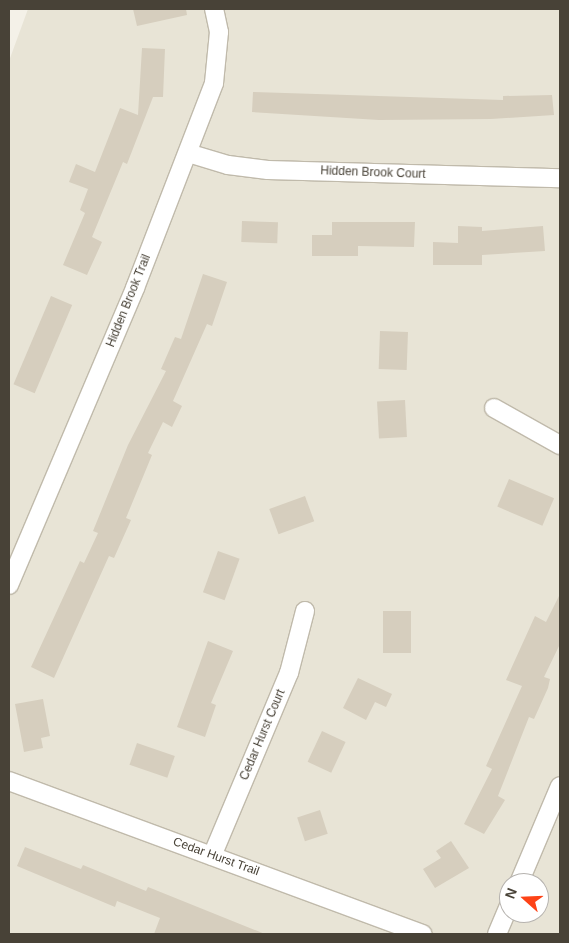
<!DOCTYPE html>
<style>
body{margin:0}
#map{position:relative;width:569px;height:943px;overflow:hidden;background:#f4f1e8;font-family:Arial,sans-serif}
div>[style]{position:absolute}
.residential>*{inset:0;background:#e8e4d6}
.building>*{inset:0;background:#d6cebe;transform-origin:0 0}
.roads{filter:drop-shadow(1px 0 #c0baab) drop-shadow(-1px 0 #c0baab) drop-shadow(0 1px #c0baab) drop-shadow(0 -1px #c0baab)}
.street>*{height:18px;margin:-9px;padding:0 9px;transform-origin:9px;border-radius:9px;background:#fff}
span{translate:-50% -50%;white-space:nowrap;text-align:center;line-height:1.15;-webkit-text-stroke:4px #fff;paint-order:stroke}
.street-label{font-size:12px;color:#484237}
.frame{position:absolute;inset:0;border:10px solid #484237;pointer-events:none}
.north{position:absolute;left:499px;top:873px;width:50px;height:50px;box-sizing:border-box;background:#fff;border:1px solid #b6b3af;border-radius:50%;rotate:290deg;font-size:14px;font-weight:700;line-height:20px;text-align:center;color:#484237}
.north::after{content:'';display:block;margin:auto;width:18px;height:22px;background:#fd4317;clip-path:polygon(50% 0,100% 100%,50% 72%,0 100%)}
</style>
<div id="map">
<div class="residential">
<div style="clip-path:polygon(evenodd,28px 9px,560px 9px,560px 934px,9px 934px,9px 61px,28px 9px,509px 883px,539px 883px,539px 913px,509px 913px,509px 883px)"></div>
</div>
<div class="building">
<div style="clip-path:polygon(133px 9px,186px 9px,187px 15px,137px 26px)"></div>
<div style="clip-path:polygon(142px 48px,165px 49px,163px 97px,153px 97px,127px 164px,123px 162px,92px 237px,102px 242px,87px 275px,63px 265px,85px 213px,80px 210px,88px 189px,69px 182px,76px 164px,95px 172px,120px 108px,138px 115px)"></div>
<div style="clip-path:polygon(253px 92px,503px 100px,503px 96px,552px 95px,554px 115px,491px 119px,379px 120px,252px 112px)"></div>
<div style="left:242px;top:221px;width:36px;height:21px;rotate:2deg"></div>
<div style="clip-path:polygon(332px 222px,415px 222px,414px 247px,358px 246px,358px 256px,312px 256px,312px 235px,332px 235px)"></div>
<div style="clip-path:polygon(458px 226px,482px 227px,482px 231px,543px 226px,545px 251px,482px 255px,482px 265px,433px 265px,433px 242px,458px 243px)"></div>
<div style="clip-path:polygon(203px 274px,227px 282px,212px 326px,207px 324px,173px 401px,182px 406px,172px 427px,163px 422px,148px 453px,152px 455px,126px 518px,131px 520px,114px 558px,109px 556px,54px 678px,31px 667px,80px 561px,84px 563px,98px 533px,93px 531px,128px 445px,166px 371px,161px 369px,175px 337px,181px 339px)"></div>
<div style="left:51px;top:296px;width:23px;height:96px;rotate:23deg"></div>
<div style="left:380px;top:331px;width:28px;height:38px;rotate:2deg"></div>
<div style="left:405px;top:400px;width:37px;height:28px;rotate:87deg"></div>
<div style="left:509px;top:479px;width:49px;height:30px;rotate:23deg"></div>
<div style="left:305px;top:496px;width:27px;height:38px;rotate:70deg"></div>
<div style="left:218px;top:551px;width:23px;height:44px;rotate:20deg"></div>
<div style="clip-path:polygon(560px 594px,560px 644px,544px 677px,550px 679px,548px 688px,534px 719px,529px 717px,498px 796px,505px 800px,484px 834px,464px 824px,492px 769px,486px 766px,522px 686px,506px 680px,535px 616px,546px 622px)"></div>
<div style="left:383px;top:611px;width:28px;height:42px"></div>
<div style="clip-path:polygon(208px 641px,233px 651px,211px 703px,216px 705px,205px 737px,177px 727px)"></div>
<div style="clip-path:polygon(358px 678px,392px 694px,386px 707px,375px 702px,366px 720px,343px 708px)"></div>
<div style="clip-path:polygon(43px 699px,50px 736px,41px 738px,43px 748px,24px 752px,15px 704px)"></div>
<div style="left:322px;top:731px;width:26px;height:34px;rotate:25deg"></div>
<div style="left:137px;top:743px;width:40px;height:23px;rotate:19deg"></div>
<div style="left:320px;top:810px;width:25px;height:24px;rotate:72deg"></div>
<div style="clip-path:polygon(451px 841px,469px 868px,435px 888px,423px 869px,441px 858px,436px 851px)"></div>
<div style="clip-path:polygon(25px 847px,81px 869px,83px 865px,146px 891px,148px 887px,265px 934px,154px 934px,160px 918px,117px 901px,115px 907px,17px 866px)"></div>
</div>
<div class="roads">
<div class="street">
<div style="left:188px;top:153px;width:42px;rotate:16.7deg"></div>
<div style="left:228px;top:165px;width:40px;rotate:7.1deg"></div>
<div style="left:268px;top:170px;width:292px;rotate:1.6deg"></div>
<div style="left:494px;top:408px;width:76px;rotate:29.3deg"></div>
<div style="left:9px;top:585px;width:323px;rotate:-67deg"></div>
<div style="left:135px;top:288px;width:220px;rotate:-68.9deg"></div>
<div style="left:214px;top:83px;width:51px;rotate:-84.4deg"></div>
<div style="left:219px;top:32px;width:24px;rotate:-102deg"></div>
<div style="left:9px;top:781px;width:441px;rotate:20.3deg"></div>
<div style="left:212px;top:856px;width:199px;rotate:-67.2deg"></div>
<div style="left:289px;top:673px;width:64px;rotate:-75.5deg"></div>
<div style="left:519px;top:883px;width:105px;rotate:-67.1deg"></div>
<div style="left:497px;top:934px;width:30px;rotate:-67deg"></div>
</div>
</div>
<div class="street-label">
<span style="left:373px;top:173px;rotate:2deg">Hidden Brook Court</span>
<span style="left:129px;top:301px;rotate:-68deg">Hidden Brook Trail</span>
<span style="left:263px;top:735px;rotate:-67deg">Cedar Hurst Court</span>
<span style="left:216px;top:857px;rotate:20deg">Cedar Hurst Trail</span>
</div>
<div class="frame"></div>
<div class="north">N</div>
</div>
